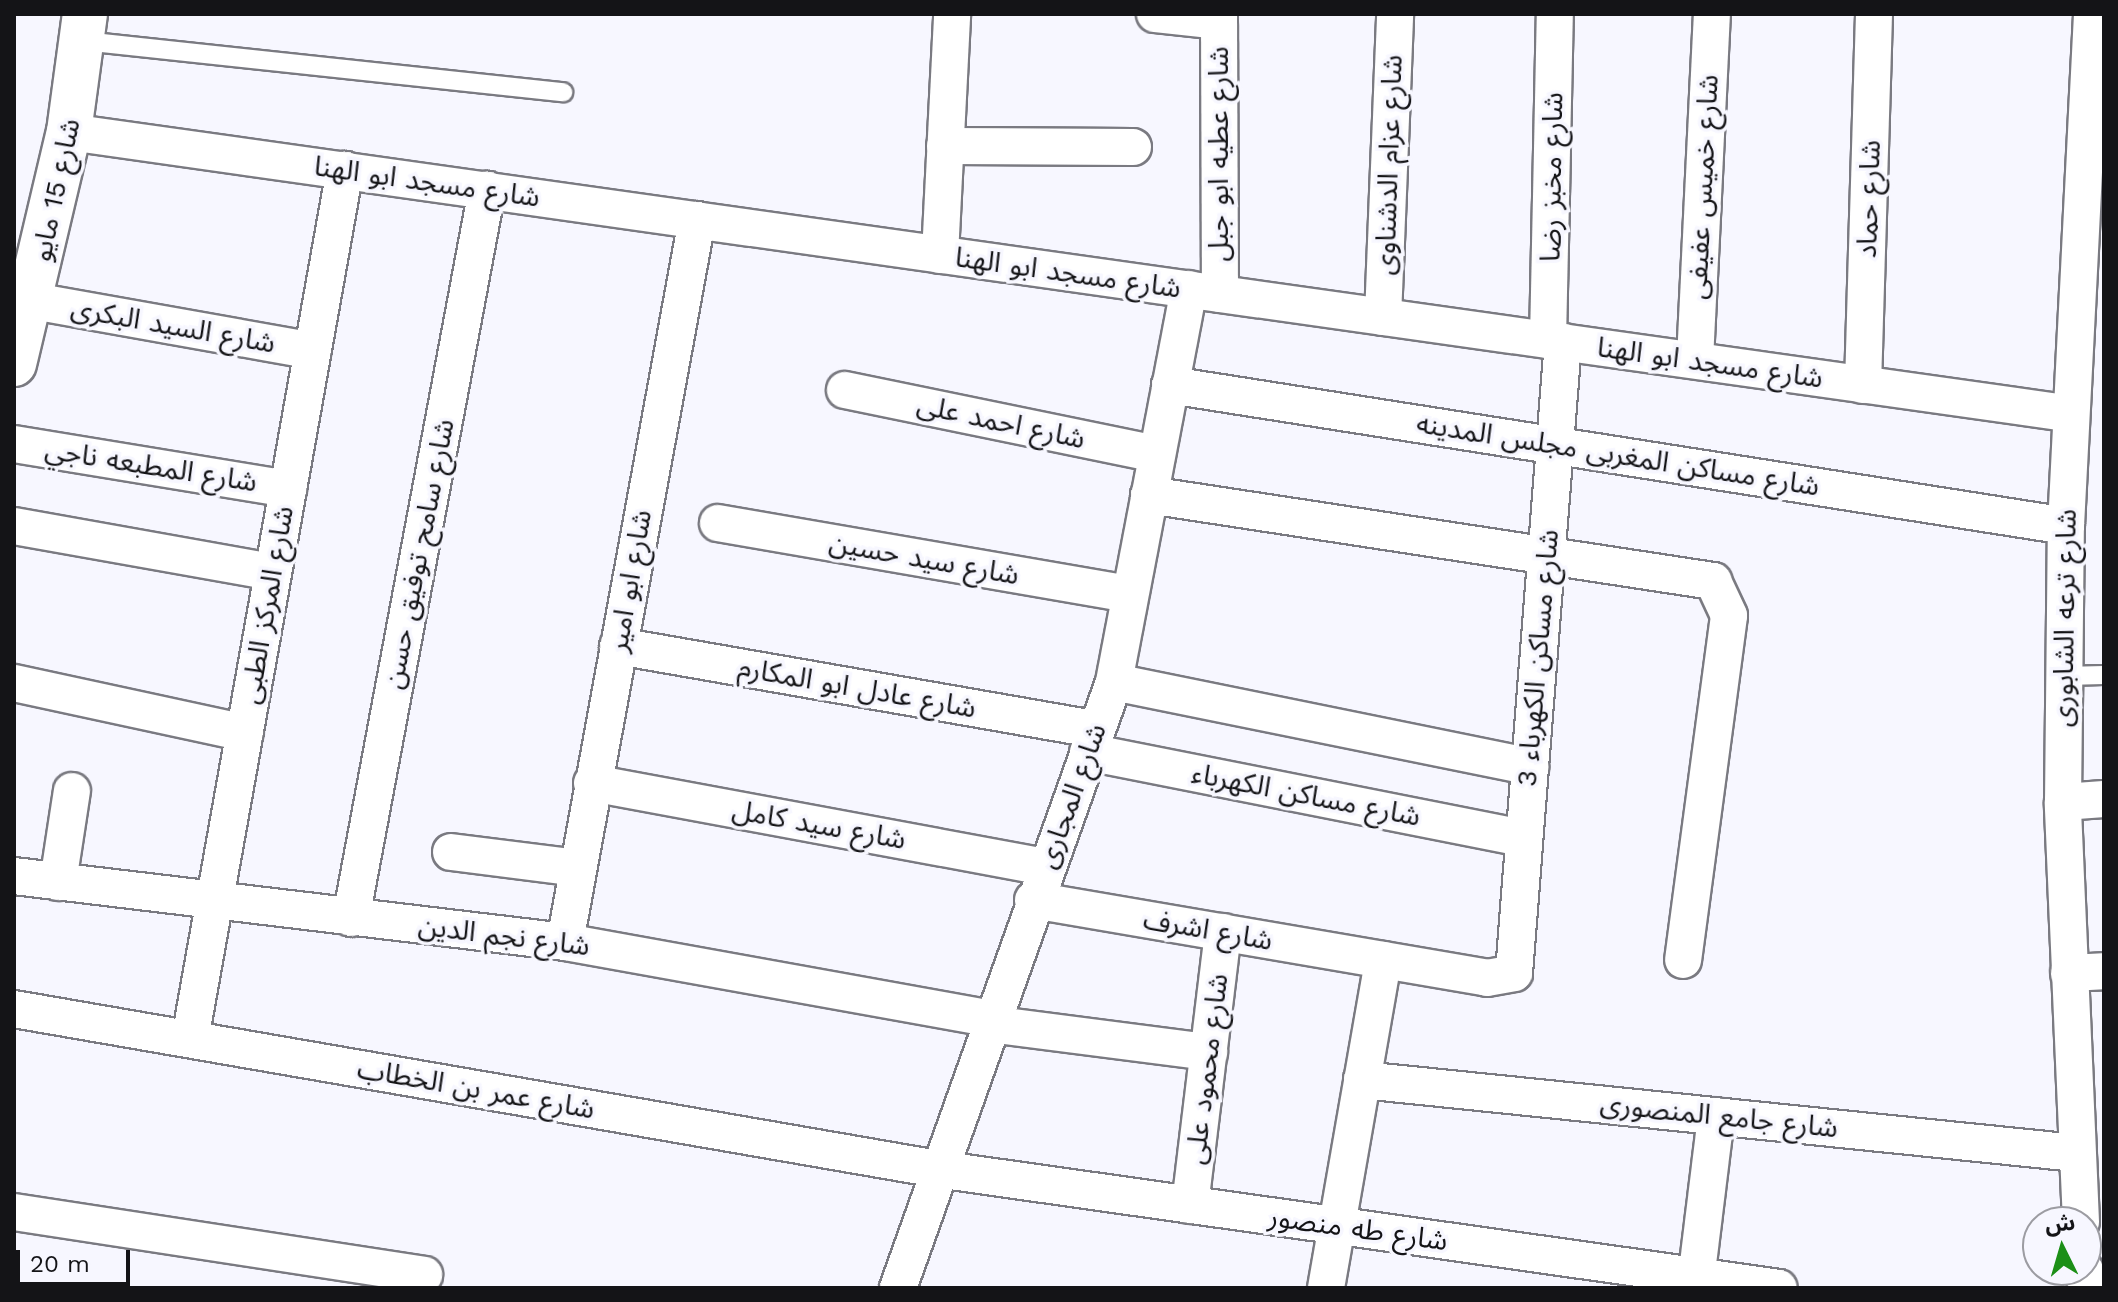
<!DOCTYPE html>
<meta charset="utf-8">
<style>
body{margin:0}
#map{position:relative;width:2118px;height:1302px;overflow:hidden;background:#f7f7ff;font-family:"Work Sans","Noto Sans Arabic",sans-serif}
div>[style]{position:absolute}
.roads{filter:drop-shadow(2px 0 #7a7a81) drop-shadow(-2px 0 #7a7a81) drop-shadow(0 2px #7a7a81) drop-shadow(0 -2px #7a7a81)}
.lane>*{height:18px;margin:-9px;padding:0 9px;transform-origin:9px;border-radius:9px;background:#fff}
.street>*{height:36px;margin:-18px;padding:0 18px;transform-origin:18px;border-radius:18px;background:#fff}
.secondary>*{height:44px;margin:-22px;padding:0 22px;transform-origin:22px;border-radius:22px;background:#fff}
span{translate:-50% -50%;white-space:nowrap;text-align:center;line-height:1.15;-webkit-text-stroke:7px #f7f7ff;paint-order:stroke}
.street-label{font-size:28px;color:#141417}
.frame{position:absolute;inset:0;border:16px solid #141417;pointer-events:none}
.north{position:absolute;left:2022px;top:1206px;width:80px;height:80px;box-sizing:border-box;background:#f7f7ff;border:2px solid #9c9ca2;border-radius:50%;rotate:355deg;font-size:22px;font-weight:700;line-height:32px;text-align:center;color:#141417}
.north::after{content:'';display:block;margin:auto;width:28px;height:36px;background:#1c8f17;clip-path:polygon(50% 0,100% 100%,50% 72%,0 100%)}
.scale{position:absolute;left:16px;top:1250px;width:114px;height:36px;box-sizing:border-box;border:4px solid #141417;border-top:0;padding-left:10px;font-size:24px;line-height:28px;white-space:nowrap;color:#141417;-webkit-text-stroke:6px #f7f7ff;paint-order:stroke}
</style>
<div id="map">
<div class="roads">
<div class="lane">
<div style="left:83px;top:41px;width:483px;rotate:6.1deg"></div>
<div style="left:2064px;top:676px;width:40px;rotate:-1.4deg"></div>
</div>
<div class="street">
<div style="left:1155px;top:14px;width:64px;rotate:6.2deg"></div>
<div style="left:1219px;top:14px;width:280px;rotate:89.8deg"></div>
<div style="left:69px;top:132px;width:2018px;rotate:8.01deg"></div>
<div style="left:945px;top:146px;width:188px;rotate:0.3deg"></div>
<div style="left:940px;top:255px;width:241px;rotate:-87.1deg"></div>
<div style="left:33px;top:301px;width:284px;rotate:10.1deg"></div>
<div style="left:1383px;top:317px;width:303px;rotate:-87.7deg"></div>
<div style="left:1548px;top:340px;width:326px;rotate:-88.8deg"></div>
<div style="left:1695px;top:360px;width:346px;rotate:-87.2deg"></div>
<div style="left:1170px;top:385px;width:907px;rotate:8.94deg"></div>
<div style="left:1863px;top:385px;width:371px;rotate:-88.3deg"></div>
<div style="left:845px;top:390px;width:318px;rotate:11.6deg"></div>
<div style="left:14px;top:444px;width:278px;rotate:9.3deg"></div>
<div style="left:1149px;top:495px;width:571px;rotate:8.67deg"></div>
<div style="left:1713px;top:581px;width:38px;rotate:65deg"></div>
<div style="left:1729px;top:616px;width:347px;rotate:97.6deg"></div>
<div style="left:718px;top:523px;width:418px;rotate:9.8deg"></div>
<div style="left:14px;top:526px;width:263px;rotate:10.1deg"></div>
<div style="left:618px;top:646px;width:485px;rotate:9.9deg"></div>
<div style="left:1114px;top:682px;width:425px;rotate:11.5deg"></div>
<div style="left:14px;top:683px;width:236px;rotate:12.2deg"></div>
<div style="left:1088px;top:752px;width:444px;rotate:11.2deg"></div>
<div style="left:592px;top:783px;width:462px;rotate:10.5deg"></div>
<div style="left:2063px;top:802px;width:41px;rotate:-4.2deg"></div>
<div style="left:451px;top:852px;width:127px;rotate:7.2deg"></div>
<div style="left:14px;top:876px;width:555px;rotate:6.83deg"></div>
<div style="left:565px;top:942px;width:433px;rotate:10.2deg"></div>
<div style="left:58px;top:882px;width:92px;rotate:-81.3deg"></div>
<div style="left:1033px;top:900px;width:461px;rotate:9.7deg"></div>
<div style="left:1487px;top:978px;width:27px;rotate:-10deg"></div>
<div style="left:1514px;top:973px;width:633px;rotate:-85.56deg"></div>
<div style="left:351px;top:918px;width:741px;rotate:-79.42deg"></div>
<div style="left:565px;top:942px;width:734px;rotate:-79.64deg"></div>
<div style="left:2069px;top:973px;width:35px;rotate:-3deg"></div>
<div style="left:14px;top:1009px;width:937px;rotate:9.83deg"></div>
<div style="left:937px;top:1169px;width:850px;rotate:8.04deg"></div>
<div style="left:989px;top:1024px;width:222px;rotate:7.3deg"></div>
<div style="left:190px;top:1039px;width:883px;rotate:-79.89deg"></div>
<div style="left:1362px;top:1080px;width:718px;rotate:5.84deg"></div>
<div style="left:1190px;top:1205px;width:275px;rotate:-83.1deg"></div>
<div style="left:14px;top:1212px;width:415px;rotate:8.7deg"></div>
<div style="left:2081px;top:1222px;width:420px;rotate:-92.5deg"></div>
<div style="left:2063px;top:802px;width:276px;rotate:-89.4deg"></div>
<div style="left:2066px;top:526px;width:513px;rotate:-87.09deg"></div>
<div style="left:2085px;top:1270px;width:18px;rotate:87deg"></div>
<div style="left:898px;top:1288px;width:643px;rotate:-70.38deg"></div>
<div style="left:1114px;top:682px;width:400px;rotate:-79.2deg"></div>
<div style="left:1326px;top:1288px;width:333px;rotate:-80.1deg"></div>
<div style="left:1695px;top:1288px;width:173px;rotate:-83deg"></div>
</div>
<div class="secondary">
<div style="left:14px;top:364px;width:238px;rotate:-76.7deg"></div>
<div style="left:69px;top:132px;width:119px;rotate:-82.3deg"></div>
</div>
</div>
<div class="street-label">
<span style="left:1219px;top:154px;rotate:-90deg">شارع عطيه ابو جبل</span>
<span style="left:1389px;top:165px;rotate:-88deg">شارع عزام الدشناوى</span>
<span style="left:1552px;top:177px;rotate:-89deg">شارع مخبز رضا</span>
<span style="left:427px;top:182px;rotate:8deg">شارع مسجد ابو الهنا</span>
<span style="left:1703px;top:187px;rotate:-87deg">شارع خميس عفيفى</span>
<span style="left:56px;top:190px;rotate:-78deg">شارع 15 مايو</span>
<span style="left:1869px;top:199px;rotate:-88deg">شارع حماد</span>
<span style="left:1068px;top:273px;rotate:8deg">شارع مسجد ابو الهنا</span>
<span style="left:173px;top:326px;rotate:10deg">شارع السيد البكرى</span>
<span style="left:1710px;top:363px;rotate:8deg">شارع مسجد ابو الهنا</span>
<span style="left:1001px;top:422px;rotate:12deg">شارع احمد على</span>
<span style="left:1618px;top:455px;rotate:9deg">شارع مساكن المغربى مجلس المدينه</span>
<span style="left:151px;top:466px;rotate:9deg">شارع المطبعه ناجي</span>
<span style="left:419px;top:554px;rotate:-79deg">شارع سامح توفيق حسن</span>
<span style="left:924px;top:559px;rotate:10deg">شارع سيد حسين</span>
<span style="left:630px;top:581px;rotate:-80deg">شارع ابو امير</span>
<span style="left:267px;top:605px;rotate:-80deg">شارع المركز الطبى</span>
<span style="left:2065px;top:618px;rotate:-89deg">شارع ترعه الشابورى</span>
<span style="left:1538px;top:658px;rotate:-85deg">شارع مساكن الكهرباء 3</span>
<span style="left:857px;top:688px;rotate:10deg">شارع عادل ابو المكارم</span>
<span style="left:1306px;top:795px;rotate:11deg">شارع مساكن الكهرباء</span>
<span style="left:1072px;top:796px;rotate:-70deg">شارع المجارى</span>
<span style="left:819px;top:825px;rotate:10deg">شارع سيد كامل</span>
<span style="left:1208px;top:930px;rotate:10deg">شارع اشرف</span>
<span style="left:504px;top:936px;rotate:7deg">شارع نجم الدين</span>
<span style="left:1207px;top:1069px;rotate:-83deg">شارع محمود على</span>
<span style="left:476px;top:1089px;rotate:10deg">شارع عمر بن الخطاب</span>
<span style="left:1719px;top:1116px;rotate:6deg">شارع جامع المنصورى</span>
<span style="left:1358px;top:1229px;rotate:8deg">شارع طه منصور</span>
</div>
<div class="frame"></div>
<div class="north">ش</div>
<div class="scale">20 m</div>
</div>
